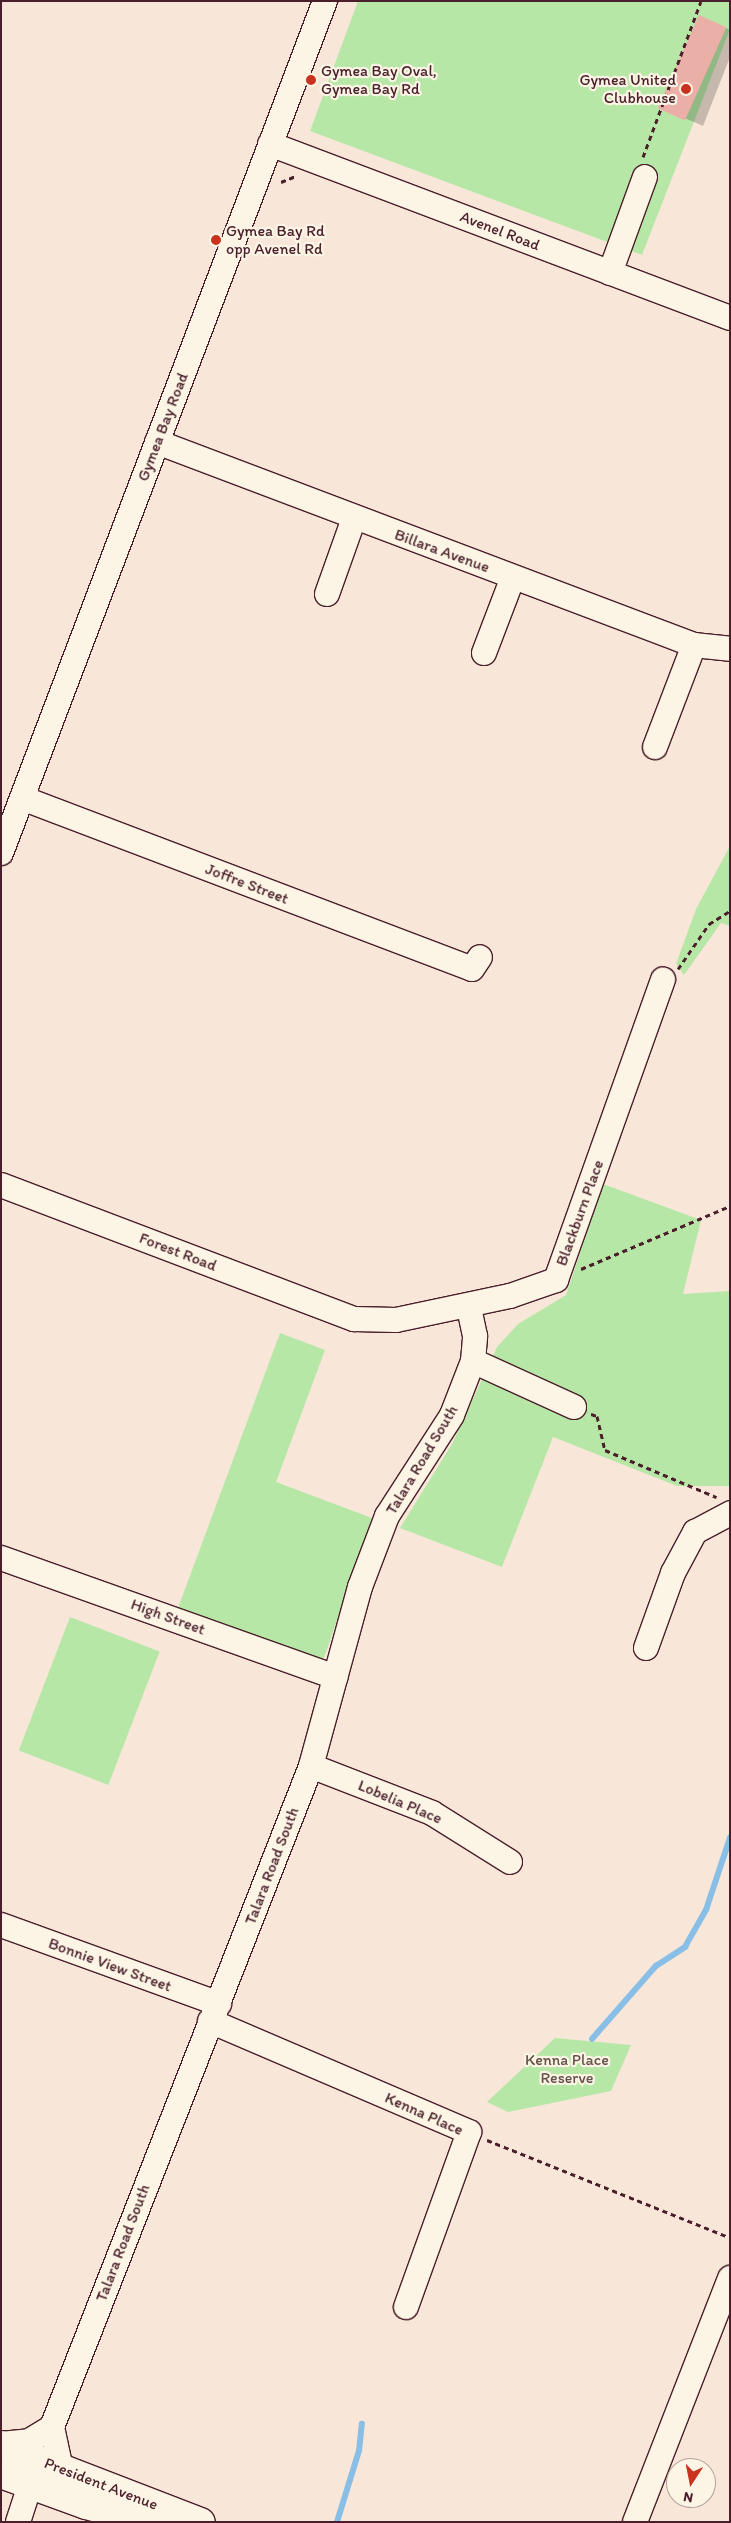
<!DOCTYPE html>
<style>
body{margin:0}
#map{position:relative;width:731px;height:2523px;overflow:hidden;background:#f8e7d9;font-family:Itim,sans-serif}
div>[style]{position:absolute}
.green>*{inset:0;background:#b7e7a7;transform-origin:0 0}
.shadow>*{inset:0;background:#0003}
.stream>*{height:5.5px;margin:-2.75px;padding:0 2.75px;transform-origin:2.75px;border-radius:2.75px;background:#89bee6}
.building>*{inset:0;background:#eab0a8;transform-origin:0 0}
.path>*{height:3px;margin-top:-1.5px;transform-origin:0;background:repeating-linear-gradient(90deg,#4a1f2b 0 5px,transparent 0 9px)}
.roads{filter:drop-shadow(1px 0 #4a1f2b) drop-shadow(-1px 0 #4a1f2b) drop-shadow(0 1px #4a1f2b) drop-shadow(0 -1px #4a1f2b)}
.minor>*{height:24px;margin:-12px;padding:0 12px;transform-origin:12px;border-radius:12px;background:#fcf5e5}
.major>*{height:28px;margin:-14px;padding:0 14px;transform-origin:14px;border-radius:14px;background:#fcf5e5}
.dots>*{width:14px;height:14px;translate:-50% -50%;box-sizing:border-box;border:2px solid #fcf5e5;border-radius:50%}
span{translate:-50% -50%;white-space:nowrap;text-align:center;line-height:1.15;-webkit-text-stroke:4.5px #fcf5e5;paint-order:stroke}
.poi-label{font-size:16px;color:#4a1f2b}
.left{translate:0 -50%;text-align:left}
.right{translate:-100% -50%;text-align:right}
.street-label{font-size:16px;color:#4a1f2b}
.park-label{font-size:16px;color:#65514a}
.frame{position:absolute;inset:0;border:2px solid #4a1f2b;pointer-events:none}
.north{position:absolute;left:666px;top:2458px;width:50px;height:50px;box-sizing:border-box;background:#fcf5e5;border:1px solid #b59f9b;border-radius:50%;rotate:191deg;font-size:14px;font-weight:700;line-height:20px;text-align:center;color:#4a1f2b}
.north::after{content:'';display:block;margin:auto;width:18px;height:22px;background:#c8321e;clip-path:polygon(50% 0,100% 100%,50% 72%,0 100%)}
</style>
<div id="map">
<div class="green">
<div style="clip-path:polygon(358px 1px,730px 1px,730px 29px,642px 255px,310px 131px)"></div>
<div style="clip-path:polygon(730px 846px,730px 926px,721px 923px,684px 975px,676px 964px,696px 909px)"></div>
<div style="clip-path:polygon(603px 1184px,701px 1220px,683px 1294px,730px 1291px,730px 1486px,677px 1486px,553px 1437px,502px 1567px,400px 1528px,452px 1444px,497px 1347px,518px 1324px,566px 1295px)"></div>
<div style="clip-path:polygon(280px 1333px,325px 1350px,276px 1482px,372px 1518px,324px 1658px,317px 1659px,178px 1608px)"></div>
<div style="left:70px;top:1617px;width:96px;height:143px;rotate:21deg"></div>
<div style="clip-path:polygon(555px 2038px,631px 2045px,611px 2091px,508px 2112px,487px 2102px)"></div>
</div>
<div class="shadow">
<div style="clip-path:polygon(726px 28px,730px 30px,730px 57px,703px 126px,664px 109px)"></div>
</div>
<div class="stream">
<div style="left:592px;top:2039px;width:97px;rotate:-48.8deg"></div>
<div style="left:656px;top:1966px;width:35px;rotate:-33deg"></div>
<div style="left:685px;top:1947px;width:43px;rotate:-60.4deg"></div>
<div style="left:706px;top:1910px;width:76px;rotate:-71.6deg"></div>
<div style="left:337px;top:2522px;width:74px;rotate:-72.8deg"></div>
<div style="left:359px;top:2451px;width:27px;rotate:-84deg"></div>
</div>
<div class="building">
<div style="left:699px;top:15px;width:30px;height:102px;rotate:24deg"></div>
</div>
<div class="path">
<div style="left:643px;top:157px;width:166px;rotate:-69.6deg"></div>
<div style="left:281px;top:182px;width:16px;rotate:-22deg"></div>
<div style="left:678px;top:969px;width:55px;rotate:-55.4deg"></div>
<div style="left:709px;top:924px;width:25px;rotate:-32deg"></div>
<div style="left:581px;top:1269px;width:162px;rotate:-22.9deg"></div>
<div style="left:591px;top:1414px;width:6px;rotate:18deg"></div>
<div style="left:597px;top:1416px;width:35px;rotate:77deg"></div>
<div style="left:605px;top:1450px;width:121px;rotate:22.9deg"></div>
<div style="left:487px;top:2140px;width:260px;rotate:21.9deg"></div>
</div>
<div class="roads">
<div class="minor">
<div style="left:270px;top:144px;width:492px;rotate:20.7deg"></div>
<div style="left:610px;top:273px;width:102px;rotate:-70deg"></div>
<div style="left:157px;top:442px;width:574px;rotate:20.71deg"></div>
<div style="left:694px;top:645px;width:36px;rotate:6deg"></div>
<div style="left:327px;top:594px;width:81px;rotate:-70.4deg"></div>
<div style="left:484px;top:653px;width:81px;rotate:-69.1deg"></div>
<div style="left:655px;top:747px;width:109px;rotate:-69.1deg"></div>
<div style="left:22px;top:798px;width:481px;rotate:20.8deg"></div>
<div style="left:472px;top:969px;width:14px;rotate:-56deg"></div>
<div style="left:1px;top:853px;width:912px;rotate:-69.18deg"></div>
<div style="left:1px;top:1185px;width:378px;rotate:20.8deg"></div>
<div style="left:354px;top:1319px;width:42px;rotate:1.4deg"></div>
<div style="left:396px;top:1320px;width:116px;rotate:-11.9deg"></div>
<div style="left:510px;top:1296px;width:49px;rotate:-19.2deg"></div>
<div style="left:556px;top:1280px;width:319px;rotate:-70.4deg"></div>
<div style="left:473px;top:1361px;width:111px;rotate:24.5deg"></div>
<div style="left:1px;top:1558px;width:355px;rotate:19.6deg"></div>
<div style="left:646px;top:1648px;width:80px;rotate:-70.2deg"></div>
<div style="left:673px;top:1573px;width:47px;rotate:-61.8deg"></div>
<div style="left:695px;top:1532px;width:40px;rotate:-28deg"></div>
<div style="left:311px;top:1766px;width:130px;rotate:21.2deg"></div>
<div style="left:432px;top:1813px;width:92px;rotate:32.1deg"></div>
<div style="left:1px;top:1925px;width:232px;rotate:19.9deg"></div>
<div style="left:210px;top:2021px;width:282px;rotate:23.2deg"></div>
<div style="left:469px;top:2132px;width:186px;rotate:109.8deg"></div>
<div style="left:1px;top:2444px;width:28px;rotate:-6deg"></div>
<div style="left:29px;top:2441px;width:27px;rotate:-31deg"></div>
<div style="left:61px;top:2469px;width:43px;rotate:-102.1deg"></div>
<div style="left:52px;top:2427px;width:710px;rotate:-68.6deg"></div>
<div style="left:311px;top:1766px;width:186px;rotate:-74.7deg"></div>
<div style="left:360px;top:1587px;width:76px;rotate:-69.2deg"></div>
<div style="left:387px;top:1516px;width:120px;rotate:-57.2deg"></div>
<div style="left:452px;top:1415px;width:58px;rotate:-68.7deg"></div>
<div style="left:473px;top:1361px;width:25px;rotate:-85deg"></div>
<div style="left:475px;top:1336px;width:30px;rotate:-102deg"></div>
<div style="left:18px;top:2522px;width:38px;rotate:-72deg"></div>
<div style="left:635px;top:2522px;width:262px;rotate:-68.7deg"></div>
</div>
<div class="major">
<div style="left:1px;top:2445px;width:214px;rotate:21.1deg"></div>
<div style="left:1px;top:2474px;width:90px;rotate:20deg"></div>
<div style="left:86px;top:2505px;width:66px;rotate:14.9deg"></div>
</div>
</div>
<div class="dots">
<div style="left:311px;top:80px;background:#c8321e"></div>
<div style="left:686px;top:89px;background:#c8321e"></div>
<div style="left:216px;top:240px;background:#c8321e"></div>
</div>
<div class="poi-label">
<span class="left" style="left:321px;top:80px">Gymea Bay Oval,<br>Gymea Bay Rd</span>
<span class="right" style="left:676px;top:89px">Gymea United<br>Clubhouse</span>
<span class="left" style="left:226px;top:240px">Gymea Bay Rd<br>opp Avenel Rd</span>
</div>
<div class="street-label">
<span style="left:500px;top:231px;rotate:21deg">Avenel Road</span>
<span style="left:163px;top:427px;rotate:-69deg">Gymea Bay Road</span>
<span style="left:442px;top:551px;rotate:20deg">Billara Avenue</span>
<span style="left:247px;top:884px;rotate:21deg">Joffre Street</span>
<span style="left:580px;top:1213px;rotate:-70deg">Blackburn Place</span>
<span style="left:178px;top:1252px;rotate:21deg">Forest Road</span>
<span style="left:422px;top:1460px;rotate:-59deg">Talara Road South</span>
<span style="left:168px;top:1617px;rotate:20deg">High Street</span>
<span style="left:400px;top:1802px;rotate:23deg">Lobelia Place</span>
<span style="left:272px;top:1866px;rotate:-69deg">Talara Road South</span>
<span style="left:110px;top:1965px;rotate:20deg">Bonnie View Street</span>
<span style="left:424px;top:2114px;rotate:24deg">Kenna Place</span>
<span style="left:123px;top:2243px;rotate:-69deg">Talara Road South</span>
<span style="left:101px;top:2484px;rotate:21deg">President Avenue</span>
</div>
<div class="park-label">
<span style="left:567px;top:2069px">Kenna Place<br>Reserve</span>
</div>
<div class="frame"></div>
<div class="north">N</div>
</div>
